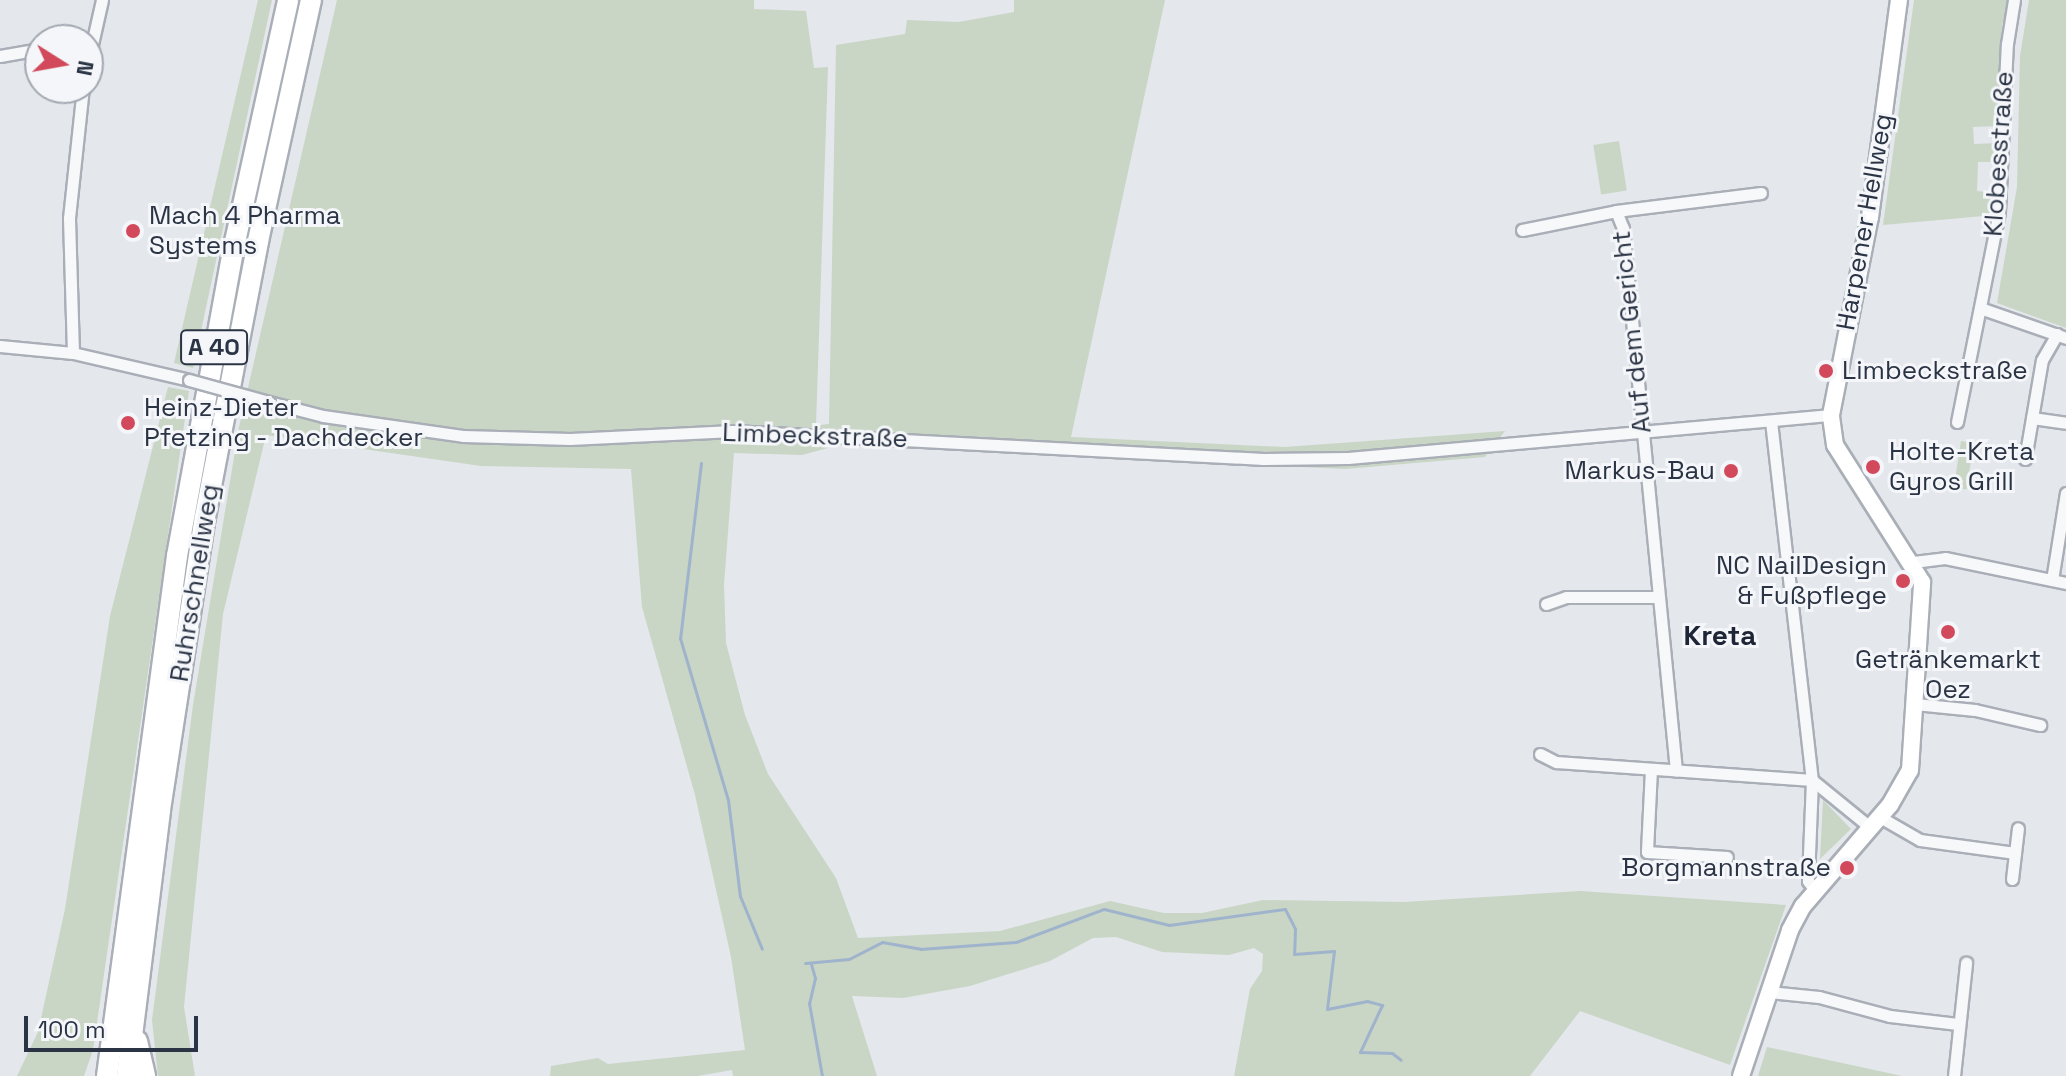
<!DOCTYPE html>
<meta charset="utf-8">
<style>
body{margin:0}
#map{position:relative;width:2066px;height:1076px;overflow:hidden;background:#e4e7ec;font-family:"Space Grotesk",sans-serif}
div>[style]{position:absolute}
.green>*{inset:0;background:#c9d6c5;transform-origin:0 0}
.stream>*{height:3px;margin:-1.5px;padding:0 1.5px;transform-origin:1.5px;border-radius:1.5px;background:#9fb4cc}
.roads{filter:drop-shadow(2px 0 #a9aeb7) drop-shadow(-2px 0 #a9aeb7) drop-shadow(0 2px #a9aeb7) drop-shadow(0 -2px #a9aeb7)}
.street>*{height:11px;margin:-5.5px;padding:0 5.5px;transform-origin:5.5px;border-radius:5.5px;background:#f7f8fa}
.secondary>*{height:16px;margin:-8px;padding:0 8px;transform-origin:8px;border-radius:8px;background:#fff}
.highway>*{height:20px;margin:-10px;padding:0 10px;transform-origin:10px;border-radius:10px;background:#fff}
.bridges{filter:drop-shadow(2px 0 #a9aeb7) drop-shadow(-2px 0 #a9aeb7) drop-shadow(0 2px #a9aeb7) drop-shadow(0 -2px #a9aeb7)}
.street-bridge>*{height:11px;margin:-5.5px;padding:0 5.5px;transform-origin:5.5px;border-radius:5.5px;background:#f7f8fa}
.dots>*{width:22px;height:22px;translate:-50% -50%;box-sizing:border-box;border:4px solid #f4f6f9;border-radius:50%}
span{translate:-50% -50%;white-space:nowrap;text-align:center;line-height:1.15;-webkit-text-stroke:6px #f4f6f9;paint-order:stroke}
.shield-label span{padding:2px 6px;background:#f4f6f9;border:2px solid;border-radius:6px;-webkit-text-stroke-width:0}
.shield-label{font-size:24px;color:#2b3445;font-weight:700}
.street-label{font-size:26px;color:#2b3445}
.poi-label{font-size:26px;color:#2b3445}
.left{translate:0 -50%;text-align:left}
.right{translate:-100% -50%;text-align:right}
.neighbourhood-label{font-size:28px;color:#1d2536;font-weight:700}
.north{position:absolute;left:24px;top:24px;width:80px;height:80px;box-sizing:border-box;background:#f4f6f9;border:2px solid #a4a8b1;border-radius:50%;rotate:101deg;font-size:22px;font-weight:700;line-height:32px;text-align:center;color:#2b3445}
.north::after{content:'';display:block;margin:auto;width:28px;height:36px;background:#d1495b;clip-path:polygon(50% 0,100% 100%,50% 72%,0 100%)}
.scale{position:absolute;left:24px;top:1016px;width:174px;height:36px;box-sizing:border-box;border:4px solid #2b3445;border-top:0;padding-left:10px;font-size:24px;line-height:28px;white-space:nowrap;color:#2b3445;-webkit-text-stroke:6px #f4f6f9;paint-order:stroke}
</style>
<div id="map">
<div class="green">
<div style="clip-path:polygon(258px 0,272px 0,193px 368px,174px 363px)"></div>
<div style="clip-path:polygon(337px 0,754px 0,754px 9px,806px 11px,814px 68px,828px 67px,816px 425px,809px 436px,819px 425px,829px 424px,836px 45px,905px 34px,907px 20px,959px 22px,1014px 12px,1014px 0,1165px 0,1071px 437px,1285px 447px,1505px 431px,1485px 457px,1345px 469px,839px 445px,802px 455px,734px 453px,724px 585px,726px 643px,745px 715px,768px 774px,836px 878px,858px 938px,1000px 931px,1110px 901px,1164px 913px,1202px 913px,1263px 900px,1404px 902px,1580px 891px,1786px 905px,1730px 1065px,1580px 1011px,1530px 1076px,1234px 1076px,1250px 989px,1262px 971px,1263px 954px,1254px 948px,1229px 955px,1162px 952px,1116px 937px,1093px 938px,1050px 961px,970px 986px,903px 998px,852px 996px,877px 1076px,733px 1076px,732px 1070px,698px 1076px,550px 1076px,551px 1066px,598px 1058px,608px 1064px,745px 1050px,731px 957px,695px 795px,642px 607px,631px 469px,481px 466px,266px 435px,223px 614px,184px 1007px,195px 1076px,158px 1076px,152px 1020px,193px 705px,239px 427px)"></div>
<div style="clip-path:polygon(1914px 0,2009px 0,2002px 25px,1998px 126px,1973px 127px,1974px 144px,1998px 143px,1998px 162px,1978px 162px,1977px 191px,1996px 193px,1995px 215px,1883px 225px)"></div>
<div style="clip-path:polygon(2029px 0,2066px 0,2066px 328px,1997px 303px,2017px 187px,2020px 56px)"></div>
<div style="left:1619px;top:141px;width:50px;height:26px;rotate:81deg"></div>
<div style="clip-path:polygon(168px 387px,189px 391px,93px 1050px,84px 1076px,17px 1076px,38px 1032px,65px 909px,110px 616px)"></div>
<div style="left:1961px;top:441px;width:13px;height:47px;rotate:9deg"></div>
<div style="clip-path:polygon(1823px 800px,1851px 829px,1820px 859px)"></div>
<div style="clip-path:polygon(1767px 1047px,1856px 1066px,1902px 1076px,1758px 1076px)"></div>
</div>
<div class="stream">
<div style="left:701px;top:463px;width:176px;rotate:96.8deg"></div>
<div style="left:680px;top:638px;width:169px;rotate:73.5deg"></div>
<div style="left:728px;top:800px;width:97px;rotate:82.9deg"></div>
<div style="left:740px;top:896px;width:57px;rotate:67.5deg"></div>
<div style="left:805px;top:963px;width:44px;rotate:-5.2deg"></div>
<div style="left:849px;top:959px;width:37px;rotate:-27deg"></div>
<div style="left:882px;top:942px;width:39px;rotate:10deg"></div>
<div style="left:920px;top:949px;width:96px;rotate:-4.2deg"></div>
<div style="left:1016px;top:942px;width:94px;rotate:-20.6deg"></div>
<div style="left:1104px;top:909px;width:67px;rotate:13.8deg"></div>
<div style="left:1169px;top:925px;width:117px;rotate:-7.9deg"></div>
<div style="left:1285px;top:909px;width:22px;rotate:63deg"></div>
<div style="left:1295px;top:929px;width:25px;rotate:92deg"></div>
<div style="left:1294px;top:954px;width:40px;rotate:-4.3deg"></div>
<div style="left:1334px;top:951px;width:58px;rotate:96.9deg"></div>
<div style="left:1327px;top:1009px;width:41px;rotate:-11.3deg"></div>
<div style="left:1367px;top:1001px;width:16px;rotate:15deg"></div>
<div style="left:1382px;top:1005px;width:52px;rotate:115.1deg"></div>
<div style="left:1360px;top:1052px;width:32px;rotate:2deg"></div>
<div style="left:1392px;top:1053px;width:11px;rotate:38deg"></div>
<div style="left:811px;top:964px;width:15px;rotate:74deg"></div>
<div style="left:815px;top:978px;width:26px;rotate:103deg"></div>
<div style="left:809px;top:1003px;width:74px;rotate:79.9deg"></div>
</div>
<div class="roads">
<div class="street">
<div style="left:0;top:56px;width:41px;rotate:-9.9deg"></div>
<div style="left:88px;top:62px;width:64px;rotate:-77.3deg"></div>
<div style="left:1616px;top:211px;width:18px;rotate:68deg"></div>
<div style="left:1623px;top:228px;width:545px;rotate:84.42deg"></div>
<div style="left:1522px;top:230px;width:96px;rotate:-11.4deg"></div>
<div style="left:1616px;top:211px;width:146px;rotate:-7.1deg"></div>
<div style="left:1980px;top:308px;width:91px;rotate:19.2deg"></div>
<div style="left:0;top:346px;width:73px;rotate:5.5deg"></div>
<div style="left:73px;top:353px;width:119px;rotate:13.1deg"></div>
<div style="left:73px;top:353px;width:135px;rotate:-91.7deg"></div>
<div style="left:69px;top:218px;width:131px;rotate:-83.9deg"></div>
<div style="left:269px;top:402px;width:56px;rotate:14.5deg"></div>
<div style="left:323px;top:416px;width:141px;rotate:8.1deg"></div>
<div style="left:463px;top:436px;width:107px;rotate:1.6deg"></div>
<div style="left:570px;top:439px;width:163px;rotate:-2.8deg"></div>
<div style="left:733px;top:431px;width:531px;rotate:3.02deg"></div>
<div style="left:1263px;top:459px;width:85px;rotate:-0.7deg"></div>
<div style="left:1348px;top:458px;width:485px;rotate:-5.1deg"></div>
<div style="left:2032px;top:418px;width:34px;rotate:8deg"></div>
<div style="left:1771px;top:421px;width:361px;rotate:83.5deg"></div>
<div style="left:1812px;top:780px;width:101px;rotate:92.3deg"></div>
<div style="left:1808px;top:881px;width:10px;rotate:53deg"></div>
<div style="left:1957px;top:422px;width:215px;rotate:-78.7deg"></div>
<div style="left:1999px;top:211px;width:167px;rotate:-87.3deg"></div>
<div style="left:2007px;top:44px;width:45px;rotate:-81deg"></div>
<div style="left:2025px;top:459px;width:100px;rotate:-80.3deg"></div>
<div style="left:2042px;top:360px;width:30px;rotate:-60deg"></div>
<div style="left:1913px;top:562px;width:32px;rotate:-7deg"></div>
<div style="left:1945px;top:558px;width:124px;rotate:11.7deg"></div>
<div style="left:2052px;top:580px;width:88px;rotate:-80.9deg"></div>
<div style="left:1546px;top:604px;width:21px;rotate:-19deg"></div>
<div style="left:1566px;top:597px;width:91px"></div>
<div style="left:1915px;top:704px;width:60px;rotate:5.7deg"></div>
<div style="left:1975px;top:710px;width:67px;rotate:13deg"></div>
<div style="left:1540px;top:754px;width:18px;rotate:27deg"></div>
<div style="left:1556px;top:762px;width:257px;rotate:4deg"></div>
<div style="left:1812px;top:780px;width:76px;rotate:39.1deg"></div>
<div style="left:1651px;top:769px;width:83px;rotate:92.8deg"></div>
<div style="left:1647px;top:852px;width:80px;rotate:3.6deg"></div>
<div style="left:1880px;top:817px;width:46px;rotate:29.9deg"></div>
<div style="left:1920px;top:840px;width:96px;rotate:7.8deg"></div>
<div style="left:2012px;top:879px;width:51px;rotate:-83.3deg"></div>
<div style="left:1769px;top:992px;width:50px;rotate:5.7deg"></div>
<div style="left:1819px;top:997px;width:73px;rotate:15deg"></div>
<div style="left:1890px;top:1016px;width:68px;rotate:6.7deg"></div>
<div style="left:1954px;top:1076px;width:114px;rotate:-83.9deg"></div>
</div>
<div class="secondary">
<div style="left:1741px;top:1076px;width:154px;rotate:-71.4deg"></div>
<div style="left:1790px;top:930px;width:27px;rotate:-62deg"></div>
<div style="left:1803px;top:906px;width:133px;rotate:-49.3deg"></div>
<div style="left:1890px;top:805px;width:40px;rotate:-60.3deg"></div>
<div style="left:1910px;top:770px;width:188px;rotate:-86.3deg"></div>
<div style="left:1922px;top:582px;width:162px;rotate:-122.4deg"></div>
<div style="left:1835px;top:445px;width:30px;rotate:-98deg"></div>
<div style="left:1831px;top:415px;width:202px;rotate:-78.9deg"></div>
<div style="left:1870px;top:217px;width:219px;rotate:-82.4deg"></div>
</div>
<div class="highway">
<div style="left:137px;top:1041px;width:36px;rotate:77deg"></div>
<div style="left:107px;top:1076px;width:525px;rotate:-82.33deg"></div>
<div style="left:177px;top:556px;width:310px;rotate:-79.6deg"></div>
<div style="left:233px;top:251px;width:257px;rotate:-77.6deg"></div>
<div style="left:127px;top:1076px;width:268px;rotate:-82.9deg"></div>
<div style="left:160px;top:810px;width:296px;rotate:-81.3deg"></div>
<div style="left:205px;top:517px;width:281px;rotate:-79.1deg"></div>
<div style="left:258px;top:241px;width:247px;rotate:-77.6deg"></div>
</div>
</div>
<div class="bridges">
<div class="street-bridge">
<div style="left:189px;top:380px;width:83px;rotate:15.4deg"></div>
</div>
</div>
<div class="dots">
<div style="left:133px;top:231px;background:#d1495b"></div>
<div style="left:1826px;top:371px;background:#d1495b"></div>
<div style="left:128px;top:423px;background:#d1495b"></div>
<div style="left:1873px;top:467px;background:#d1495b"></div>
<div style="left:1731px;top:471px;background:#d1495b"></div>
<div style="left:1903px;top:581px;background:#d1495b"></div>
<div style="left:1948px;top:632px;background:#d1495b"></div>
<div style="left:1847px;top:868px;background:#d1495b"></div>
</div>
<div class="shield-label">
<span style="left:214px;top:347px">A 40</span>
</div>
<div class="street-label">
<span style="left:1999px;top:154px;rotate:-86deg">Klobesstraße</span>
<span style="left:1865px;top:222px;rotate:-80deg">Harpener Hellweg</span>
<span style="left:1632px;top:332px;rotate:-96deg">Auf dem Gericht</span>
<span style="left:815px;top:436px;rotate:2deg">Limbeckstraße</span>
<span style="left:195px;top:583px;rotate:-81deg">Ruhrschnellweg</span>
</div>
<div class="poi-label">
<span class="left" style="left:149px;top:231px">Mach 4 Pharma<br>Systems</span>
<span class="left" style="left:1842px;top:371px">Limbeckstraße</span>
<span class="left" style="left:144px;top:423px">Heinz-Dieter<br>Pfetzing - Dachdecker</span>
<span class="left" style="left:1889px;top:467px">Holte-Kreta<br>Gyros Grill</span>
<span class="right" style="left:1715px;top:471px">Markus-Bau</span>
<span class="right" style="left:1887px;top:581px">NC NailDesign<br>&amp; Fußpflege</span>
<span style="left:1948px;top:675px">Getränkemarkt<br>Oez</span>
<span class="right" style="left:1831px;top:868px">Borgmannstraße</span>
</div>
<div class="neighbourhood-label">
<span style="left:1720px;top:635px">Kreta</span>
</div>
<div class="north">N</div>
<div class="scale">100 m</div>
</div>
